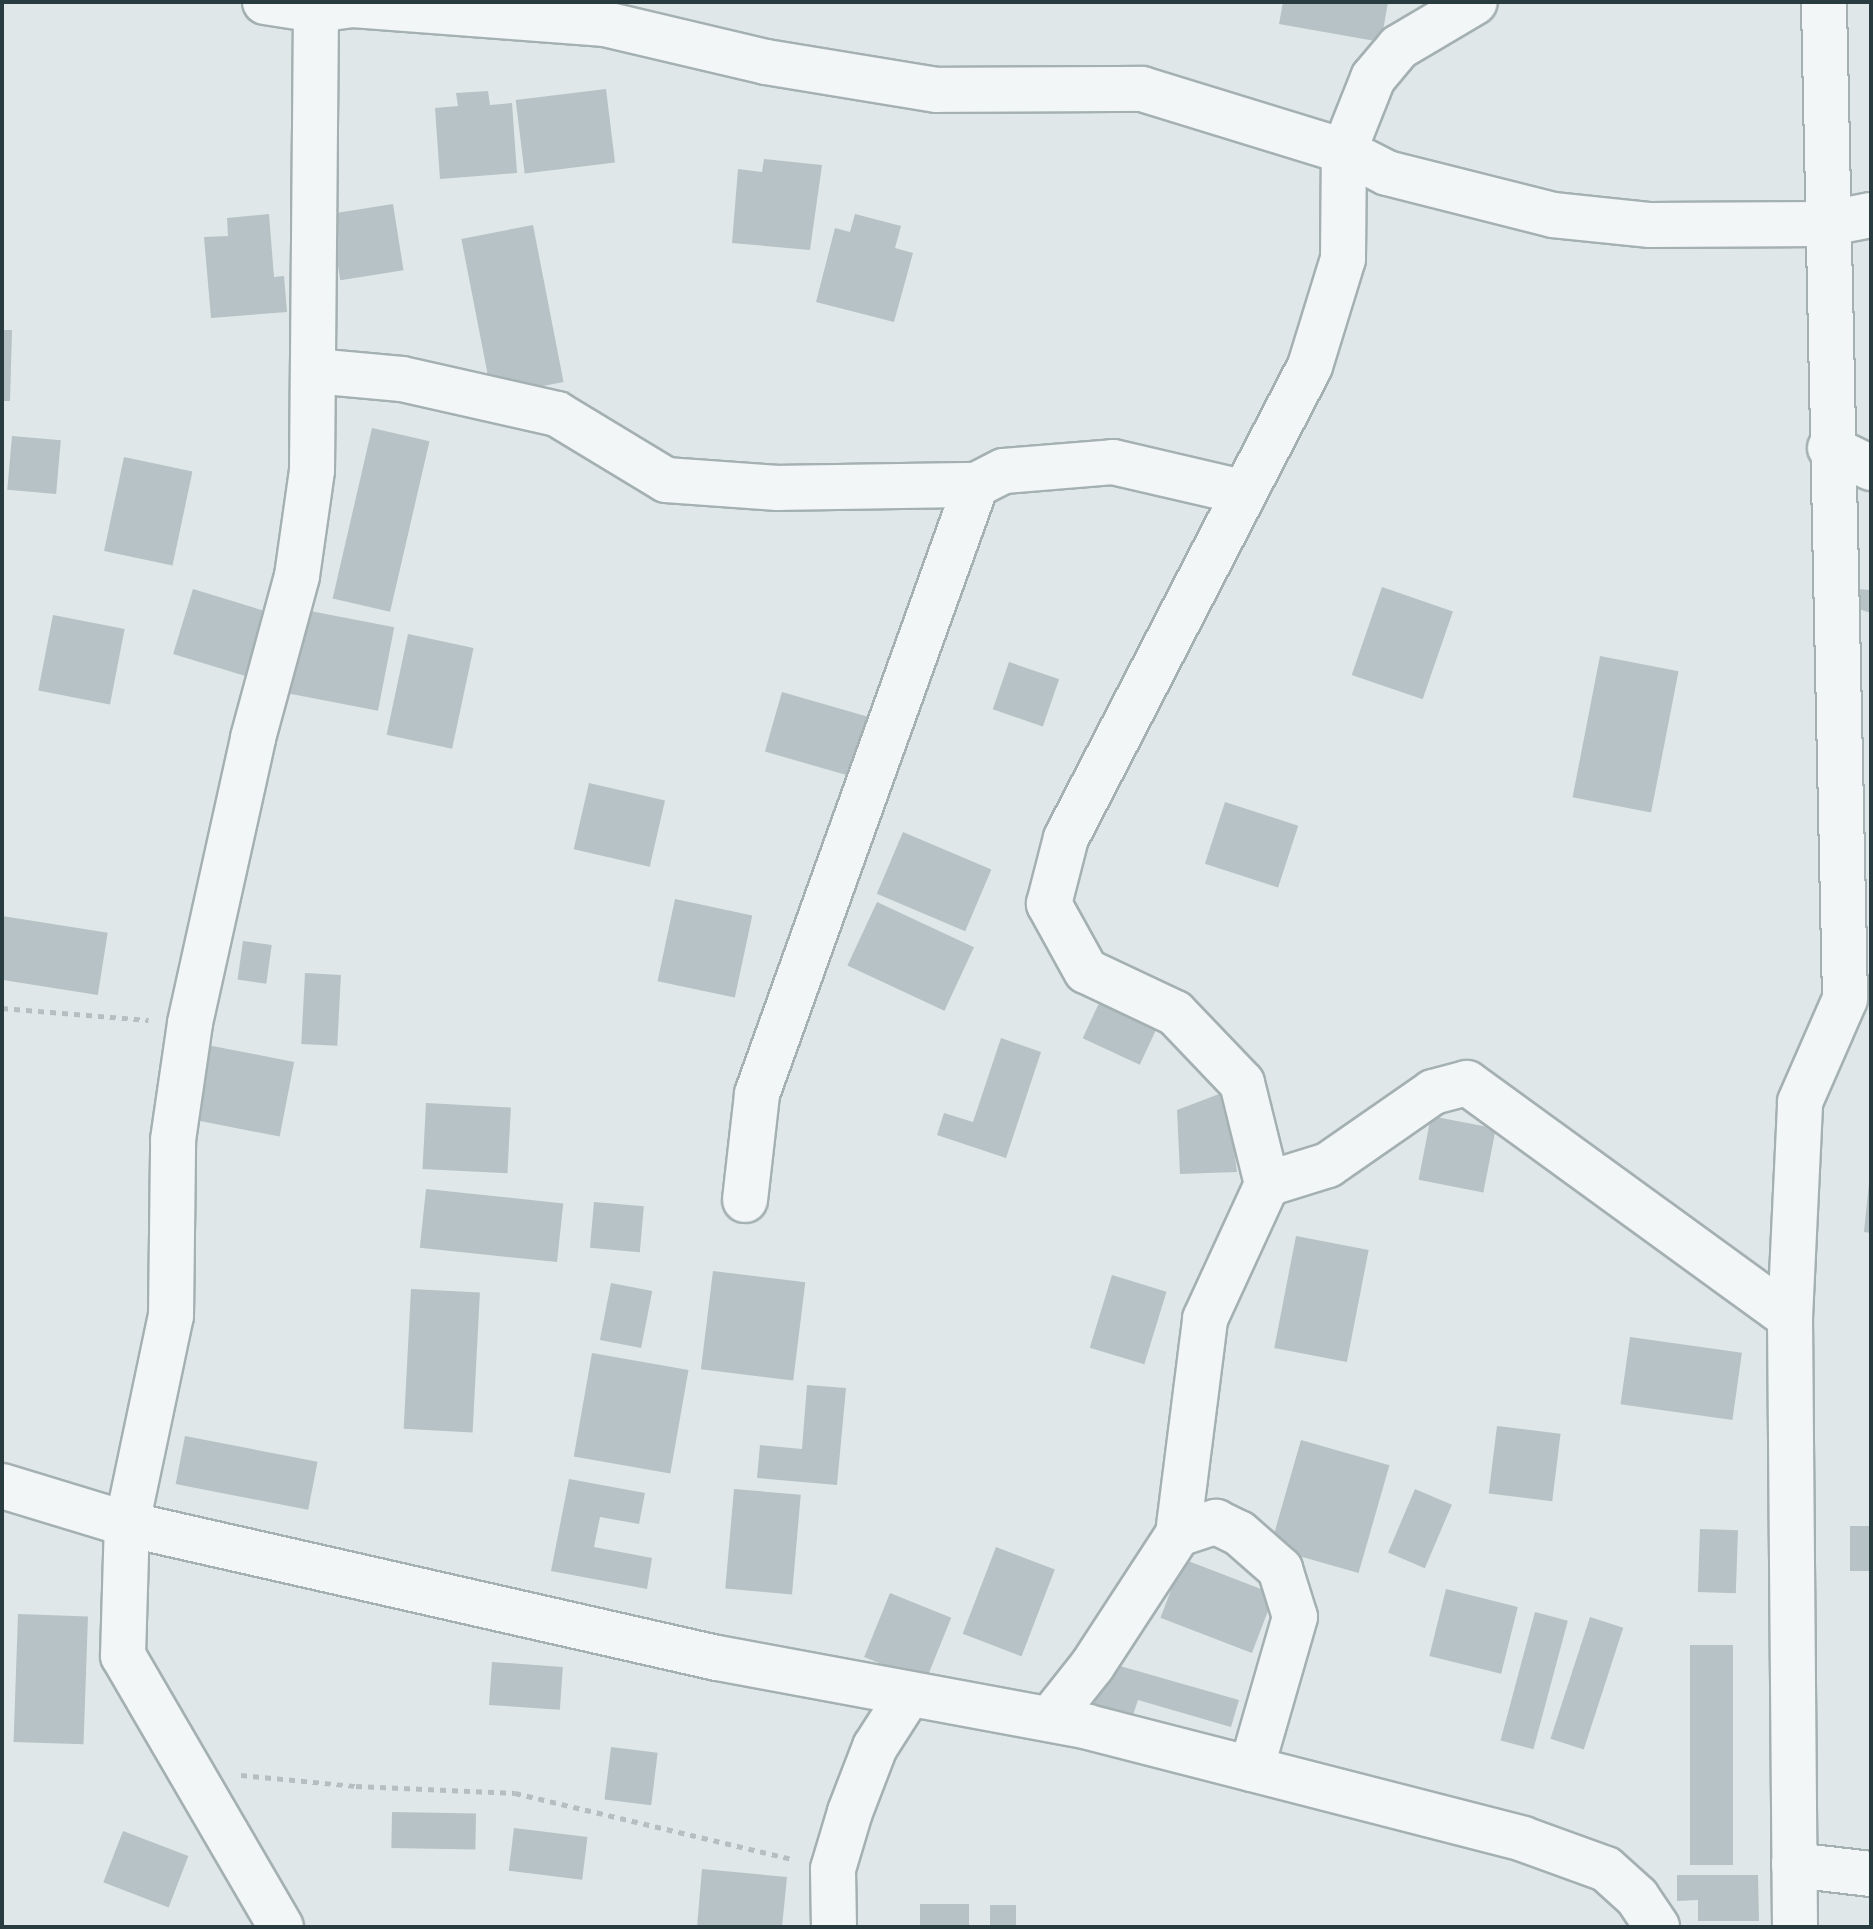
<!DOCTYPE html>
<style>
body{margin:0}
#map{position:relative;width:1873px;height:1929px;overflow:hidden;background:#dfe7e8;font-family:Overpass,sans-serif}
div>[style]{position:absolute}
.building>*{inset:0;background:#b6c2c5;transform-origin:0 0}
.path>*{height:5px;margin-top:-2.5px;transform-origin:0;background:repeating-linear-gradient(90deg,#b5bec0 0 6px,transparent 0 12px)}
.roads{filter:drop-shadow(2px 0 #a4b0b2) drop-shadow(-2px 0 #a4b0b2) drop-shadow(0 2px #a4b0b2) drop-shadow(0 -2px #a4b0b2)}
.minor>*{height:44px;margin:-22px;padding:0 22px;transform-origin:22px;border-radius:22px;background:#f2f6f7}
span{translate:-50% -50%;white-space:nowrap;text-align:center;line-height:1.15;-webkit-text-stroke:6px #eff5f6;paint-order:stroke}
.frame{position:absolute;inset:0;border:4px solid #283b3f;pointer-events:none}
</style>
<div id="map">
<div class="building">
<div style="clip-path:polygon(1283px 2px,1388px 2px,1381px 42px,1279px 24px)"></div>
<div style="left:606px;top:89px;width:74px;height:91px;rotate:83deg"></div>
<div style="clip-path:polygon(488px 91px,490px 105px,512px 103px,517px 173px,440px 179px,435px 108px,458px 106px,456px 93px)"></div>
<div style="clip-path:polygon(764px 159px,822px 165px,810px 250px,732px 243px,738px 169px,762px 172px)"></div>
<div style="left:393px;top:204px;width:67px;height:64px;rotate:81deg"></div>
<div style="clip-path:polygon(269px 214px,274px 277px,284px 276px,287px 312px,211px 318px,204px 237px,228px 236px,227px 218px)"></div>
<div style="clip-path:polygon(855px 214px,901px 226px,895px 248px,913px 253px,894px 322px,816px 302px,835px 228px,850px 232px)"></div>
<div style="left:533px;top:225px;width:160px;height:73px;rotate:79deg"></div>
<div style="clip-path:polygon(2px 330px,12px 330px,10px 401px,2px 401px)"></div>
<div style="left:372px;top:428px;width:59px;height:175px;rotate:13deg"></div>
<div style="left:12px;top:436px;width:49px;height:54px;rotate:5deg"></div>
<div style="left:124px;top:457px;width:70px;height:96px;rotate:12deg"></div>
<div style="left:1382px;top:587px;width:75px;height:93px;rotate:19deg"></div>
<div style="left:193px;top:589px;width:88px;height:68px;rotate:17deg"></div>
<div style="clip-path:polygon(1856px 589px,1871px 590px,1871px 613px,1856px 608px)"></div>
<div style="left:300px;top:609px;width:96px;height:85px;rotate:11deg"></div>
<div style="left:53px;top:615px;width:73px;height:77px;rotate:11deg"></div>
<div style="left:408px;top:634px;width:67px;height:103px;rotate:12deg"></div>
<div style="left:1600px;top:656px;width:80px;height:144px;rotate:11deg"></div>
<div style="left:1009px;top:662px;width:53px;height:50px;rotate:19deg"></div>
<div style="left:782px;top:692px;width:93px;height:62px;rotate:16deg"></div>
<div style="left:589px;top:783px;width:78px;height:68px;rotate:13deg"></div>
<div style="left:1225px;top:802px;width:77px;height:65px;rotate:18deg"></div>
<div style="left:903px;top:832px;width:96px;height:67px;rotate:23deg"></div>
<div style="left:675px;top:899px;width:79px;height:84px;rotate:12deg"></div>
<div style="left:877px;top:902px;width:107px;height:70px;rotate:25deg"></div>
<div style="left:2px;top:916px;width:107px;height:63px;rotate:9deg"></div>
<div style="left:243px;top:941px;width:29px;height:39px;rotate:8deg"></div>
<div style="left:305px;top:973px;width:36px;height:71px;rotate:3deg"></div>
<div style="left:1100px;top:1001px;width:63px;height:41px;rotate:25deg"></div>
<div style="clip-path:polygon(1001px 1038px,1041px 1052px,1006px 1158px,937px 1135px,944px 1113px,973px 1122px)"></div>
<div style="left:197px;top:1043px;width:99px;height:76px;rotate:11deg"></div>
<div style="clip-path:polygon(1227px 1091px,1237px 1172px,1180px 1174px,1177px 1110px)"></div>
<div style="left:426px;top:1103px;width:85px;height:66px;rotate:3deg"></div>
<div style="left:1431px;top:1116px;width:66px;height:65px;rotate:11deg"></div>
<div style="clip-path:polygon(1869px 1183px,1871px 1184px,1871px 1233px,1864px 1232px)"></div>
<div style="left:426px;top:1189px;width:138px;height:59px;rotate:6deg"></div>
<div style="left:594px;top:1202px;width:50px;height:46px;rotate:5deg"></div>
<div style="left:1296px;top:1236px;width:74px;height:114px;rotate:11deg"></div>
<div style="left:713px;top:1271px;width:93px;height:99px;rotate:7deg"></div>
<div style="left:1112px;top:1275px;width:57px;height:76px;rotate:17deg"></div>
<div style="left:611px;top:1283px;width:42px;height:58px;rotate:11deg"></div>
<div style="left:411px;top:1289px;width:69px;height:140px;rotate:3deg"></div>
<div style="left:1630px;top:1337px;width:113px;height:68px;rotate:8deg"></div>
<div style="left:592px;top:1353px;width:98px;height:105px;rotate:10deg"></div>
<div style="clip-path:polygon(807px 1385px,846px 1388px,837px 1485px,757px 1478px,760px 1445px,802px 1449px)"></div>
<div style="left:1497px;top:1426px;width:64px;height:68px;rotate:7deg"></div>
<div style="left:185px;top:1436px;width:135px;height:49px;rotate:11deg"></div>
<div style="left:1301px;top:1440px;width:92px;height:112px;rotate:16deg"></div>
<div style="clip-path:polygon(569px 1479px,645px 1493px,639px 1524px,600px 1517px,594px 1547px,652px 1558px,647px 1589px,551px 1571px)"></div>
<div style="left:734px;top:1489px;width:67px;height:100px;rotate:5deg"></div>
<div style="left:1415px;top:1489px;width:40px;height:69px;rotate:23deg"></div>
<div style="left:1850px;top:1526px;width:21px;height:45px"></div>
<div style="left:1700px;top:1529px;width:38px;height:63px;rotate:2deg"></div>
<div style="left:996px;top:1547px;width:63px;height:93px;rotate:21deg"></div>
<div style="left:1183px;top:1559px;width:98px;height:63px;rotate:21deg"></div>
<div style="left:1446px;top:1589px;width:74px;height:69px;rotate:14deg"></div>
<div style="left:890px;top:1593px;width:66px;height:69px;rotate:22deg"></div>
<div style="left:1535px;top:1612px;width:34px;height:133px;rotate:15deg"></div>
<div style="left:18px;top:1614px;width:70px;height:128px;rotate:2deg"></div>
<div style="left:1590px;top:1617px;width:35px;height:128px;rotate:18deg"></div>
<div style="left:1690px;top:1645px;width:43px;height:220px"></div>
<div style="left:492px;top:1662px;width:71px;height:43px;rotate:4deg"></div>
<div style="clip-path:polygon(1106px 1662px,1239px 1700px,1231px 1727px,1138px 1700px,1133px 1715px,1094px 1704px)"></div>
<div style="left:611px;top:1747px;width:47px;height:53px;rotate:7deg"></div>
<div style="left:392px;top:1812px;width:84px;height:36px;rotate:1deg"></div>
<div style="left:514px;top:1828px;width:74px;height:43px;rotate:7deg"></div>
<div style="left:123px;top:1831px;width:70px;height:55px;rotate:21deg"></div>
<div style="clip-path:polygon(702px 1869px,787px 1877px,782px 1927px,697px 1927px)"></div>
<div style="clip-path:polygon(1677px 1875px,1758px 1875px,1759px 1921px,1698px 1921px,1698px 1900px,1677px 1901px)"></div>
<div style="left:969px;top:1904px;width:23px;height:49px;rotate:90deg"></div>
<div style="left:990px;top:1905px;width:26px;height:22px"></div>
</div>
<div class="path">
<div style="left:2px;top:1008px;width:147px;rotate:4.7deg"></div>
<div style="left:241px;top:1775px;width:116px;rotate:5.5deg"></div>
<div style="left:356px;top:1786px;width:159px;rotate:2.5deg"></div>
<div style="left:515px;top:1793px;width:284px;rotate:13.4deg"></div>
</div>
<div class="roads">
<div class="minor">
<div style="left:265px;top:2px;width:52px;rotate:8.9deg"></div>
<div style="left:316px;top:10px;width:37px;rotate:-8deg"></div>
<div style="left:353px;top:5px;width:253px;rotate:4.3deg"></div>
<div style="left:605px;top:24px;width:165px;rotate:13.3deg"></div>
<div style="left:766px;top:62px;width:173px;rotate:9.3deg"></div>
<div style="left:937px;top:90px;width:205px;rotate:-0.3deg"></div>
<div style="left:1142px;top:89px;width:211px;rotate:17.1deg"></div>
<div style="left:1344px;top:151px;width:48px;rotate:27.1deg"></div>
<div style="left:1387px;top:173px;width:171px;rotate:14.2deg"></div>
<div style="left:1553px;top:215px;width:98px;rotate:5.9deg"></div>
<div style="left:1650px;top:225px;width:175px;rotate:-0.3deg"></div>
<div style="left:1825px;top:224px;width:47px;rotate:-11.1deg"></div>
<div style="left:314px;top:371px;width:88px;rotate:5.2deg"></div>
<div style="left:402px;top:379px;width:159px;rotate:12.7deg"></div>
<div style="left:557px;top:414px;width:127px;rotate:31.2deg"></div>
<div style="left:666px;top:480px;width:112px;rotate:4.1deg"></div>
<div style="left:778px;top:488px;width:198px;rotate:-0.9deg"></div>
<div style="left:1830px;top:448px;width:46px;rotate:26deg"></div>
<div style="left:1267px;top:1184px;width:64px;rotate:-17.3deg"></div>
<div style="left:1328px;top:1165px;width:128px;rotate:-34.8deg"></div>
<div style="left:1433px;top:1092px;width:35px;rotate:-15deg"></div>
<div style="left:1467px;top:1083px;width:399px;rotate:36deg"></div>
<div style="left:745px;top:1200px;width:107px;rotate:-83.5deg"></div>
<div style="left:757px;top:1094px;width:647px;rotate:-70.22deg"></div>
<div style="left:976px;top:485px;width:31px;rotate:-27deg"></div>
<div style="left:1004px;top:471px;width:109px;rotate:-4.7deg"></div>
<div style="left:1113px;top:462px;width:132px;rotate:13.1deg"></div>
<div style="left:2px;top:1486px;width:131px;rotate:16.9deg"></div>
<div style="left:127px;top:1524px;width:605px;rotate:12.8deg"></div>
<div style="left:717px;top:1658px;width:377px;rotate:10.5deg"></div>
<div style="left:1088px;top:1727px;width:449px;rotate:14.4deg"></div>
<div style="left:1523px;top:1839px;width:88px;rotate:19.9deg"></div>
<div style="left:1606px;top:1869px;width:42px;rotate:42.1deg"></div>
<div style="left:1637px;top:1897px;width:36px;rotate:56deg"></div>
<div style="left:1178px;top:1534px;width:40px;rotate:-18deg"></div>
<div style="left:1216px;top:1522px;width:25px;rotate:26deg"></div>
<div style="left:1239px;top:1533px;width:55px;rotate:41.3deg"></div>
<div style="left:1280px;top:1569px;width:50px;rotate:72.6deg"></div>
<div style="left:1295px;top:1617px;width:158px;rotate:106.1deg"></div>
<div style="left:1050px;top:1719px;width:68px;rotate:-51.6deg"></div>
<div style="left:1092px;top:1666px;width:158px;rotate:-56.9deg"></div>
<div style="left:1178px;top:1534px;width:217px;rotate:-82.8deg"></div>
<div style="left:1205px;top:1319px;width:149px;rotate:-65.3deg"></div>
<div style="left:1267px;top:1184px;width:104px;rotate:-103.9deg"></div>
<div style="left:1242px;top:1083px;width:97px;rotate:-133.7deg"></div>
<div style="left:1175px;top:1013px;width:98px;rotate:-154.7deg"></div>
<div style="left:1086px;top:971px;width:77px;rotate:-118.9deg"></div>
<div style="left:1049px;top:904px;width:68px;rotate:-75.6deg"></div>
<div style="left:1066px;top:838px;width:531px;rotate:-62.66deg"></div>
<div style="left:1310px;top:366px;width:112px;rotate:-72.9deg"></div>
<div style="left:1343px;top:259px;width:108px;rotate:-89.5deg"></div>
<div style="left:1344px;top:151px;width:79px;rotate:-68.3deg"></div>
<div style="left:1373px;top:78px;width:40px;rotate:-50deg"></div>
<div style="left:1399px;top:47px;width:88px;rotate:-30.6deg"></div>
<div style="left:1794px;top:1865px;width:78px;rotate:6.7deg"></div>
<div style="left:281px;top:1927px;width:314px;rotate:-120.2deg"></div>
<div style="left:123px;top:1656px;width:132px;rotate:-88.3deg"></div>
<div style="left:127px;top:1524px;width:213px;rotate:-78.1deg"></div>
<div style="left:171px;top:1316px;width:176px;rotate:-89.3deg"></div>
<div style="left:173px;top:1140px;width:118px;rotate:-81.7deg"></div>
<div style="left:190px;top:1023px;width:292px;rotate:-77.5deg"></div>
<div style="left:253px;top:738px;width:168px;rotate:-74.8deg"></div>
<div style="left:297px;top:576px;width:107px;rotate:-81.9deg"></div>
<div style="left:312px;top:470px;width:460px;rotate:-89.5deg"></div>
<div style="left:834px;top:1927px;width:58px;rotate:-91deg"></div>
<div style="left:833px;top:1869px;width:59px;rotate:-73.4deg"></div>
<div style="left:850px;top:1812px;width:70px;rotate:-69deg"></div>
<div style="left:875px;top:1747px;width:63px;rotate:-57.3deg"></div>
<div style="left:1795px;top:1927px;width:609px;rotate:-90.47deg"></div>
<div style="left:1790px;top:1318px;width:216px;rotate:-87.3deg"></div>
<div style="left:1800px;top:1102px;width:112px;rotate:-66.4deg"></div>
<div style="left:1845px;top:999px;width:997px;rotate:-91.21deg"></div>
</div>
</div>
<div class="frame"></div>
</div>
